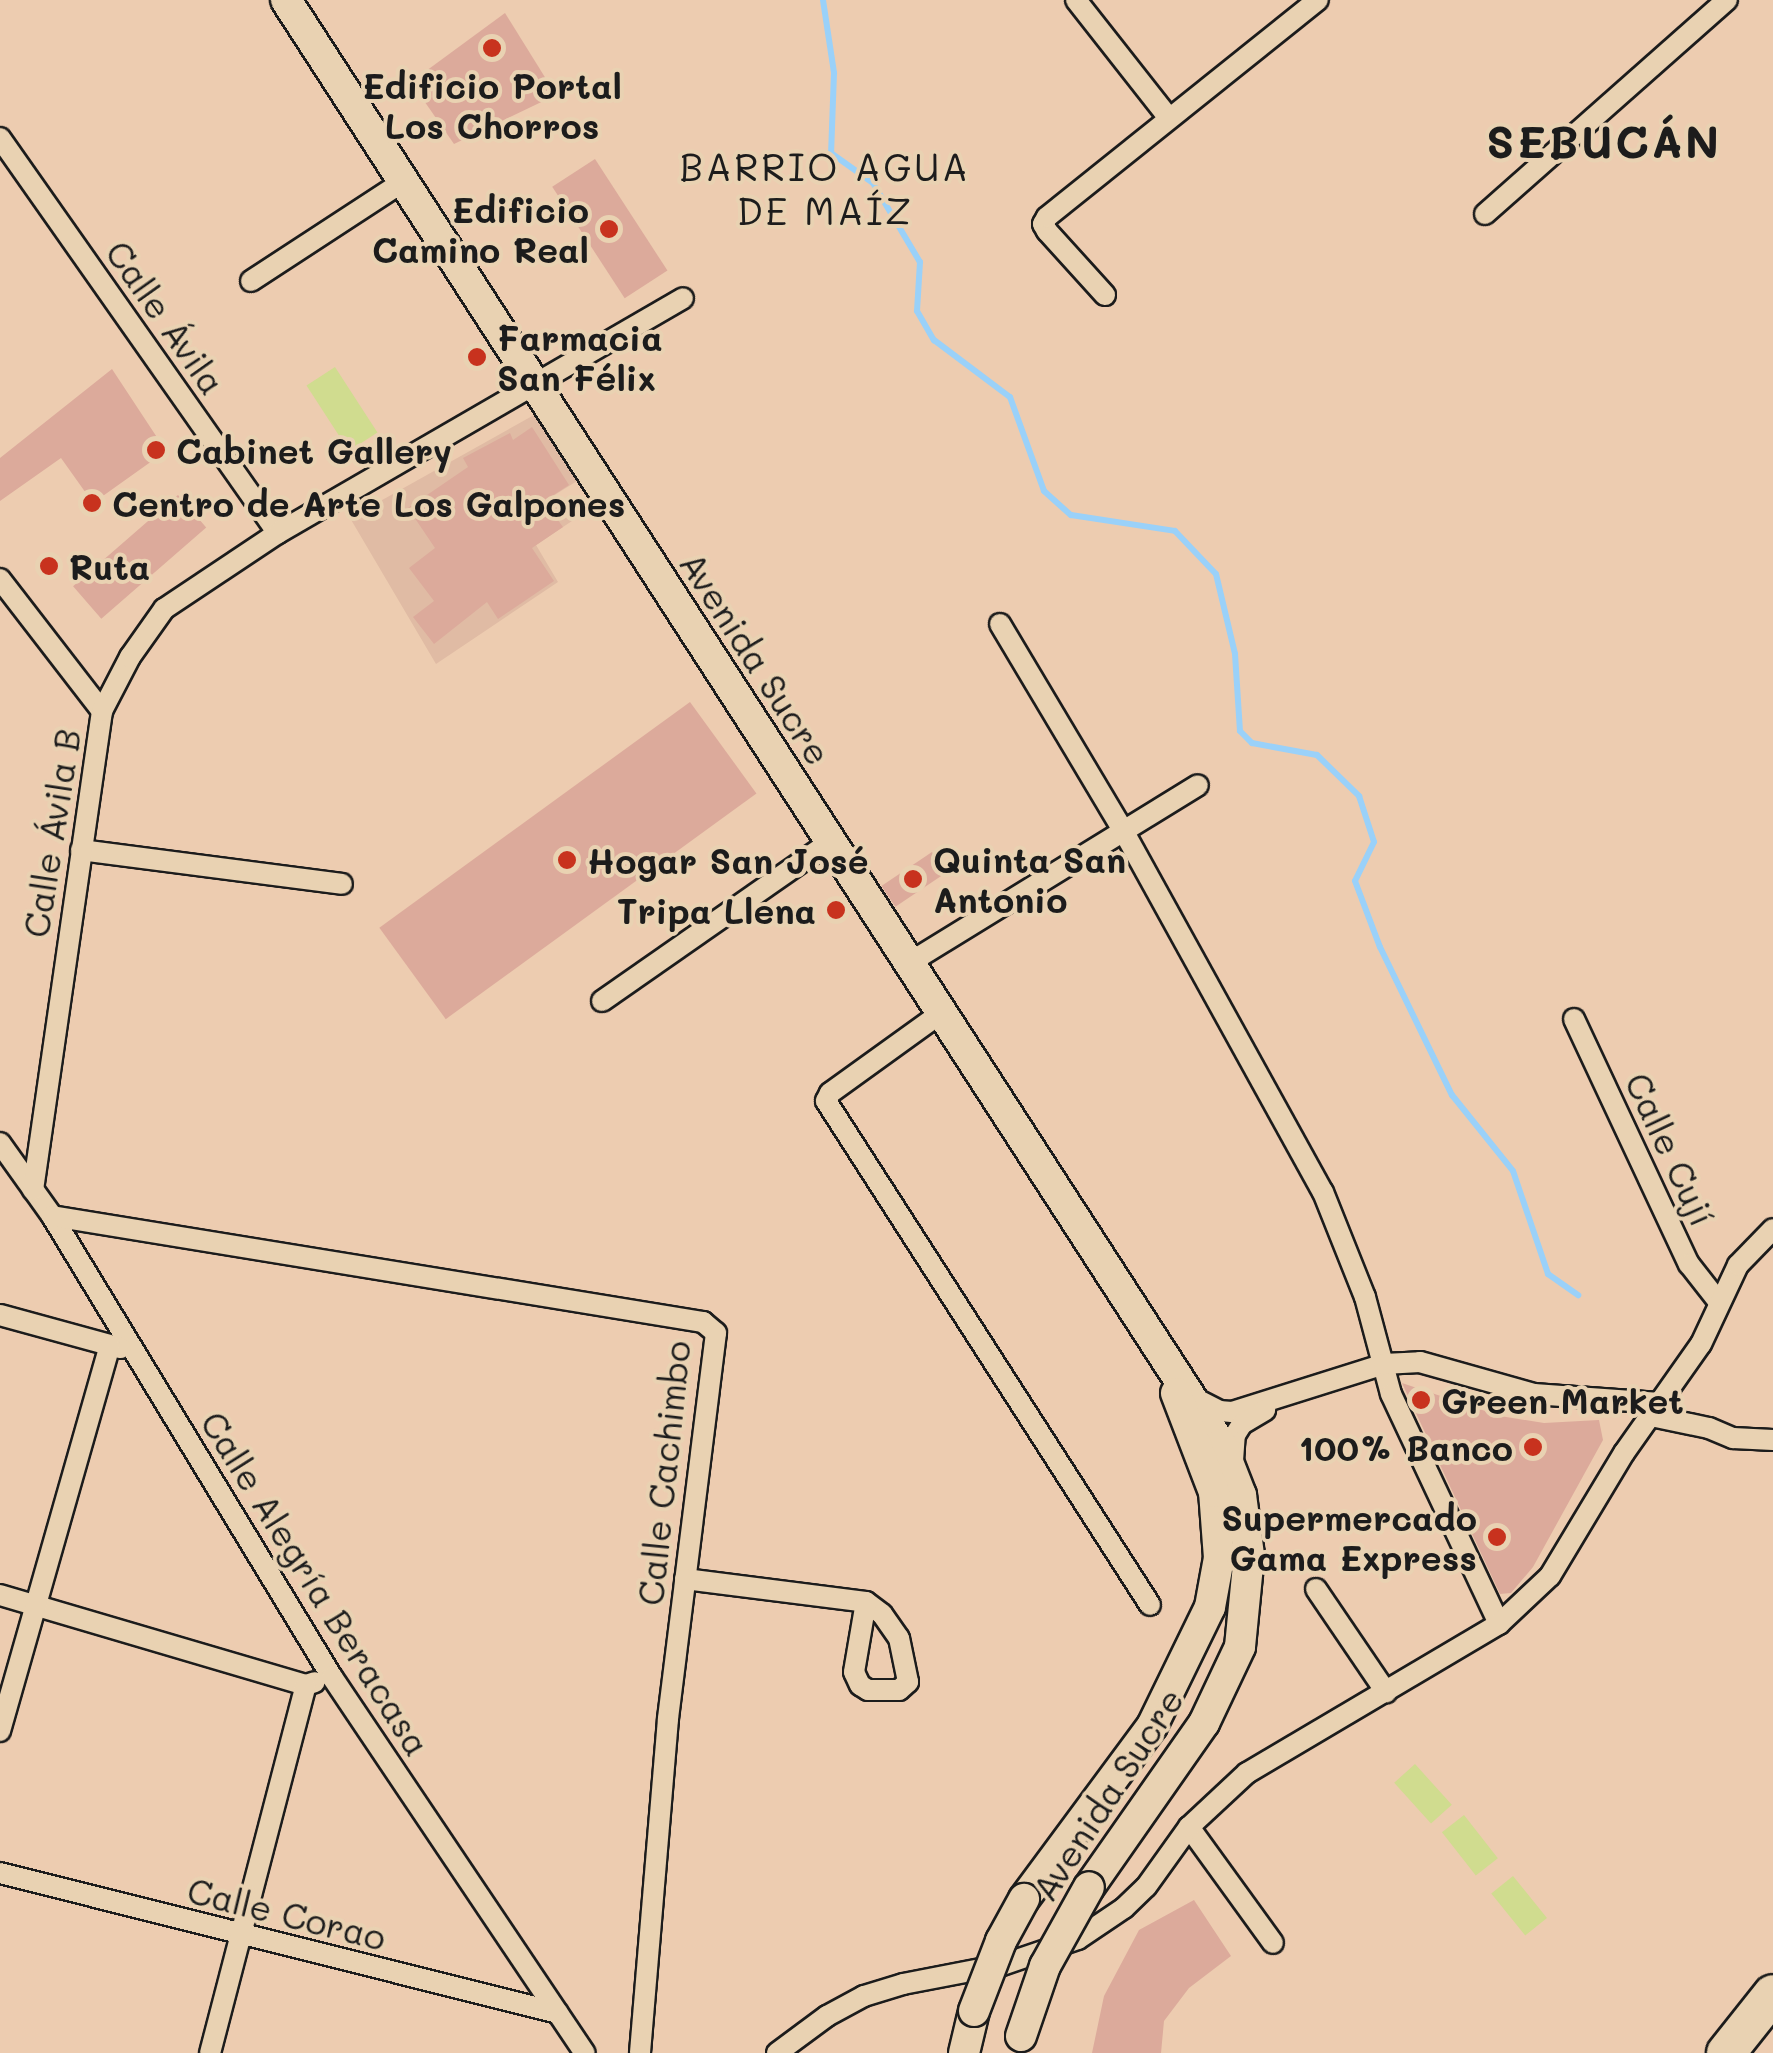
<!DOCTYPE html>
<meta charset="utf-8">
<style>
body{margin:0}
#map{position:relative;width:1773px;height:2053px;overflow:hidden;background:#edccb0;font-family:Mali,sans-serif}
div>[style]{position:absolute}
.built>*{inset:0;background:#e0bba4}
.green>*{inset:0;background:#d0dc8f;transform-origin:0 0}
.stream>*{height:6px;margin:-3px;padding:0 3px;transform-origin:3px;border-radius:3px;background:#9ad1f9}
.building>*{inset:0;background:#dcaa9b;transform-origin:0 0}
.roads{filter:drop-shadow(2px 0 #1c1c1c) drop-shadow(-2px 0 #1c1c1c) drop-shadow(0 2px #1c1c1c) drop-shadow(0 -2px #1c1c1c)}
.street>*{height:20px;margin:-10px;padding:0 10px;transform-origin:10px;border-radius:10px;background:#e9d2b2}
.secondary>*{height:30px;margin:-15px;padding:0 15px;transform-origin:15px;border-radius:15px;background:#e9d2b2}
.highway>*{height:38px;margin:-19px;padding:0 19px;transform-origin:19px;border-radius:19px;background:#e9d2b2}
.bridges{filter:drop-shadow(2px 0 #1c1c1c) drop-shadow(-2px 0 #1c1c1c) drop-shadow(0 2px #1c1c1c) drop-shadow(0 -2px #1c1c1c)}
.secondary-bridge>*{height:30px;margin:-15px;padding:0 15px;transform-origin:15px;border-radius:15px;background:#e9d2b2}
.dots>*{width:28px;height:28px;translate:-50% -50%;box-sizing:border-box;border:5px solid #e9d2b2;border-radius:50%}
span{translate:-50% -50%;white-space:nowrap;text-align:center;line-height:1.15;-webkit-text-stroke:8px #e9d2b2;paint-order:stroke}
.poi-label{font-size:35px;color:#1c1c1c;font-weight:700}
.right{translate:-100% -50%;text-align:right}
.left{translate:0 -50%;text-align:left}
.street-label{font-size:35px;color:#1c1c1c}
.neighbourhood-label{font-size:38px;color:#1c1c1c;letter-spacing:2.5px}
.district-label{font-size:45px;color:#1c1c1c;font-weight:700;letter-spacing:2.5px}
</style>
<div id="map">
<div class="built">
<div style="clip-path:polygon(534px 415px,577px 481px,553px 496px,572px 521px,536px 545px,558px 582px,436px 664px,350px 518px)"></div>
</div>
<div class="green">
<div style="left:335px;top:367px;width:78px;height:34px;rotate:57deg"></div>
<div style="left:1415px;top:1764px;width:55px;height:28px;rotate:48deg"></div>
<div style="left:1464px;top:1815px;width:55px;height:28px;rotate:52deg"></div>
<div style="left:1513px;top:1876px;width:54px;height:28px;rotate:51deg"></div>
</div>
<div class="stream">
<div style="left:823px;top:0;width:74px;rotate:81.4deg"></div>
<div style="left:834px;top:73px;width:80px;rotate:92.1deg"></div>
<div style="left:831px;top:153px;width:52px;rotate:35.5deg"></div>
<div style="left:873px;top:183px;width:92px;rotate:59.3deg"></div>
<div style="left:920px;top:262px;width:49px;rotate:93.5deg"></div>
<div style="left:917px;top:311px;width:34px;rotate:60deg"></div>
<div style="left:934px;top:340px;width:95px;rotate:36.9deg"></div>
<div style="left:1010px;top:397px;width:100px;rotate:70.1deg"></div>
<div style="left:1044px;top:491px;width:36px;rotate:42deg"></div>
<div style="left:1071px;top:515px;width:105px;rotate:8.7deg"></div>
<div style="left:1175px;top:531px;width:59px;rotate:46.4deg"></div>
<div style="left:1216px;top:574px;width:82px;rotate:76.6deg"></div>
<div style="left:1235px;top:654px;width:77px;rotate:86.3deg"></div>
<div style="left:1240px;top:731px;width:17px;rotate:45deg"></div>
<div style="left:1252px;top:743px;width:66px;rotate:10.5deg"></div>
<div style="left:1317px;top:755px;width:59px;rotate:44.3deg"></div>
<div style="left:1359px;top:796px;width:48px;rotate:71.9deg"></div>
<div style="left:1374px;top:842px;width:43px;rotate:116deg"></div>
<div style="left:1355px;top:881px;width:71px;rotate:69.3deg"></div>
<div style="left:1380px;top:947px;width:165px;rotate:64.1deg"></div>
<div style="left:1452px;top:1095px;width:97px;rotate:51.2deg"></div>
<div style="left:1513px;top:1171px;width:109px;rotate:71.2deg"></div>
<div style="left:1548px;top:1274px;width:37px;rotate:35deg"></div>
</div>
<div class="building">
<div style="clip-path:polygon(505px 13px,556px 95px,454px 144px,411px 82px)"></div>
<div style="left:595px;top:159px;width:133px;height:51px;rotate:57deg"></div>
<div style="clip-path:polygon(112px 369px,166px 451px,93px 503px,61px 458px,0 501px,0 458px)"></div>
<div style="clip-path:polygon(532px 427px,569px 485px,552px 496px,560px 506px,552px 512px,563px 527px,532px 548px,554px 581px,498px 619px,487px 602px,434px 644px,413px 617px,434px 601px,409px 568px,435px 548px,408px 508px,468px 467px,463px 458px,510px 433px,513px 440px)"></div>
<div style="left:178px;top:495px;width:43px;height:139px;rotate:49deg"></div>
<div style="left:690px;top:702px;width:113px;height:384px;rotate:54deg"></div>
<div style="left:932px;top:852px;width:25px;height:61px;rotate:56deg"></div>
<div style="clip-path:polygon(1402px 1383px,1500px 1416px,1544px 1423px,1599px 1420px,1603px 1440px,1533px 1567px,1511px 1593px,1500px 1594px)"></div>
<div style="clip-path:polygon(1194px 1900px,1231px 1956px,1189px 1988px,1164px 2021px,1161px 2053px,1092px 2053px,1104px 1996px,1139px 1930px)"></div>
</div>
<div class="roads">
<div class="street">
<div style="left:1076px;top:0;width:150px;rotate:51.8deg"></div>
<div style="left:0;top:138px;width:483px;rotate:54.9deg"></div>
<div style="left:1485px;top:214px;width:323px;rotate:-41.5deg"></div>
<div style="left:251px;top:281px;width:179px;rotate:-33.2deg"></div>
<div style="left:1105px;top:295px;width:86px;rotate:-132.2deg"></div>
<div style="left:1047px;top:231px;width:8px;rotate:-120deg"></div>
<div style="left:1043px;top:224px;width:8px;rotate:-60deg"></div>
<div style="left:1047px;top:217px;width:347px;rotate:-38.7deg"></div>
<div style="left:0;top:579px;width:167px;rotate:52.3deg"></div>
<div style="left:1000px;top:624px;width:242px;rotate:59.2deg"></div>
<div style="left:1124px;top:832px;width:411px;rotate:61.1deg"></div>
<div style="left:1323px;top:1192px;width:113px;rotate:68.2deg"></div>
<div style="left:1365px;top:1297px;width:100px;rotate:75deg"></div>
<div style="left:1391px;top:1394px;width:254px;rotate:64.8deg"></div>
<div style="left:81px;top:850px;width:263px;rotate:7.4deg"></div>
<div style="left:909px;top:963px;width:339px;rotate:-31.6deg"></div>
<div style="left:602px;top:1001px;width:278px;rotate:-34.9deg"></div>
<div style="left:941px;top:1013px;width:137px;rotate:144.2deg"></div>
<div style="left:830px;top:1093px;width:9px;rotate:117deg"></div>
<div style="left:826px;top:1101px;width:599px;rotate:57.26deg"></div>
<div style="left:1574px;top:1019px;width:271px;rotate:64.9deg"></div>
<div style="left:1689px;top:1264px;width:47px;rotate:51.9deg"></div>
<div style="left:0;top:1143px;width:90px;rotate:54.5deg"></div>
<div style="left:52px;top:1216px;width:539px;rotate:58.73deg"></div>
<div style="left:332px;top:1677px;width:453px;rotate:56.1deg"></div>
<div style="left:33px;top:1190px;width:484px;rotate:-81.8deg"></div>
<div style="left:102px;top:711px;width:61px;rotate:-62.6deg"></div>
<div style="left:130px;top:657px;width:59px;rotate:-54.7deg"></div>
<div style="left:164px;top:609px;width:137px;rotate:-33.7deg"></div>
<div style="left:278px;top:533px;width:468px;rotate:-30.1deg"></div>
<div style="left:52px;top:1216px;width:660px;rotate:9.25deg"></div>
<div style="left:703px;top:1322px;width:17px;rotate:40deg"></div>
<div style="left:716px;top:1333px;width:389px;rotate:97.1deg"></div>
<div style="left:668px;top:1719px;width:335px;rotate:94.8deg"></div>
<div style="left:0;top:1315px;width:125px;rotate:15.3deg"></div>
<div style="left:1194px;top:1398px;width:28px;rotate:27deg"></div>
<div style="left:1219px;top:1411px;width:13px;rotate:4deg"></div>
<div style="left:1232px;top:1412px;width:159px;rotate:-17.5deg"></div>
<div style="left:1384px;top:1364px;width:36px;rotate:-3deg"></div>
<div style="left:1420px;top:1362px;width:118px;rotate:15.7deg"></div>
<div style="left:1534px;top:1394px;width:126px;rotate:4.1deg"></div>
<div style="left:1651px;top:1416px;width:59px;rotate:11.7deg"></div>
<div style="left:1709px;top:1428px;width:26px;rotate:23deg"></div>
<div style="left:1733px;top:1438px;width:40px;rotate:2.9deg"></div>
<div style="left:1233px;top:1461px;width:26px;rotate:-86deg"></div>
<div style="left:1235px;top:1435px;width:13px;rotate:-58deg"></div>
<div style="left:1242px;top:1424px;width:27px;rotate:-31deg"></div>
<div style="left:685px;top:1579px;width:182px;rotate:7.2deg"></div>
<div style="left:866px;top:1602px;width:20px;rotate:37deg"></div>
<div style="left:882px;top:1614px;width:29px;rotate:55deg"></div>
<div style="left:899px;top:1638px;width:45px;rotate:78.4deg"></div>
<div style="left:908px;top:1682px;width:12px;rotate:138deg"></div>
<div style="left:899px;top:1690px;width:31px;rotate:180deg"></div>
<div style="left:868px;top:1690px;width:9px;rotate:-148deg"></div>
<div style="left:860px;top:1685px;width:14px;rotate:-115deg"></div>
<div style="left:854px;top:1672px;width:71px;rotate:-80.3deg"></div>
<div style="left:1316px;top:1589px;width:125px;rotate:55.8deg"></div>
<div style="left:0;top:1595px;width:319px;rotate:16.4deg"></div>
<div style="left:306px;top:1685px;width:9px;rotate:-18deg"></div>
<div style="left:0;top:1731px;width:400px;rotate:-74.1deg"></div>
<div style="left:1189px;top:1827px;width:143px;rotate:54.1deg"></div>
<div style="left:0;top:1873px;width:575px;rotate:14.08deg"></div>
<div style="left:210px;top:2053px;width:380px;rotate:-75.4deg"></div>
<div style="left:777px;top:2053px;width:62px;rotate:-36.5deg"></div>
<div style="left:827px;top:2016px;width:42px;rotate:-28.4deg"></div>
<div style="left:864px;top:1996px;width:41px;rotate:-17.1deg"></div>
<div style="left:903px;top:1984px;width:101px;rotate:-10.9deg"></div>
<div style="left:1002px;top:1965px;width:80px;rotate:-18.9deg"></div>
<div style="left:1078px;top:1939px;width:55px;rotate:-34deg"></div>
<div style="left:1124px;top:1908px;width:30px;rotate:-44deg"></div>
<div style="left:1146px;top:1887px;width:74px;rotate:-54.4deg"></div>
<div style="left:1189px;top:1827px;width:79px;rotate:-43deg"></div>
<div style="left:1247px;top:1773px;width:293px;rotate:-30.6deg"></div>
<div style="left:1499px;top:1624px;width:70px;rotate:-43.3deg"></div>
<div style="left:1550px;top:1576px;width:144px;rotate:-59deg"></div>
<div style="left:1624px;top:1453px;width:133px;rotate:-54.8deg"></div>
<div style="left:1701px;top:1344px;width:87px;rotate:-64.9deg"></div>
<div style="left:1738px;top:1265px;width:50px;rotate:-45.8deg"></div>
</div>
<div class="secondary">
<div style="left:286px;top:0;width:1720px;rotate:57.08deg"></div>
<div style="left:1221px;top:1444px;width:55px;rotate:68.6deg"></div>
<div style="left:1241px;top:1495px;width:61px;rotate:82.4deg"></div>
<div style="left:1249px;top:1555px;width:92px;rotate:95.6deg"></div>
<div style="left:1240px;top:1647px;width:84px;rotate:115.3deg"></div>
<div style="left:1204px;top:1723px;width:200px;rotate:125deg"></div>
<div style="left:1024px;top:1899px;width:215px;rotate:-53.5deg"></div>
<div style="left:1152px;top:1726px;width:132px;rotate:-64deg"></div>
<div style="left:1210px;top:1607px;width:50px;rotate:-79.6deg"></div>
<div style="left:1219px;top:1558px;width:66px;rotate:-94.3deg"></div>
<div style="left:1214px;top:1492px;width:106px;rotate:-111deg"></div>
<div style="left:964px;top:2053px;width:43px;rotate:-76.6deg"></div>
</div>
<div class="highway">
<div style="left:1726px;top:2053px;width:75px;rotate:-51.5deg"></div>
</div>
</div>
<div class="bridges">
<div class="secondary-bridge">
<div style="left:974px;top:2011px;width:75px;rotate:-68.9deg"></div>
<div style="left:1001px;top:1941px;width:48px;rotate:-61.3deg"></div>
<div style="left:1021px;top:2036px;width:74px;rotate:-71.1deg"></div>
<div style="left:1045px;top:1966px;width:90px;rotate:-60.9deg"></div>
</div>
</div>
<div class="dots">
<div style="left:492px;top:48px;background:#c8321e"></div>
<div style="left:609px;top:229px;background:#c8321e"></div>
<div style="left:477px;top:357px;background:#c8321e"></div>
<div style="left:156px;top:450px;background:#c8321e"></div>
<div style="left:92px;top:503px;background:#c8321e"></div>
<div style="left:49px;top:566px;background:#c8321e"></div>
<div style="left:567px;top:860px;background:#c8321e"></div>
<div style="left:913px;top:879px;background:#c8321e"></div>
<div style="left:836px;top:910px;background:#c8321e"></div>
<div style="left:1421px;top:1400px;background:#c8321e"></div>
<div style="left:1533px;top:1447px;background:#c8321e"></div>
<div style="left:1497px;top:1537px;background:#c8321e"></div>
</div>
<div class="poi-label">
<span style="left:492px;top:105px">Edificio Portal<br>Los Chorros</span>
<span class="right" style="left:589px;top:229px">Edificio<br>Camino Real</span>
<span class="left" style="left:497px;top:357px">Farmacia<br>San Félix</span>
<span class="left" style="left:176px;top:450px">Cabinet Gallery</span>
<span class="left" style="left:112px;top:503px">Centro de Arte Los Galpones</span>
<span class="left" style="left:69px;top:566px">Ruta</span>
<span class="left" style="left:933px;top:879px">Quinta San<br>Antonio</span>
<span class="left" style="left:587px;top:860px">Hogar San José</span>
<span class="right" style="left:816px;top:910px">Tripa Llena</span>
<span class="left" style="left:1441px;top:1400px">Green Market</span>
<span class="right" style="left:1513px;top:1447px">100% Banco</span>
<span class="right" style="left:1477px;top:1537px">Supermercado<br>Gama Express</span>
</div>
<div class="street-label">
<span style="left:166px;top:317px;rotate:55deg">Calle Ávila</span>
<span style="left:756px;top:658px;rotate:57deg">Avenida Sucre</span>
<span style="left:51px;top:833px;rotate:-81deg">Calle Ávila B</span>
<span style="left:1671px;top:1149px;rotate:65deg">Calle Cují</span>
<span style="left:663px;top:1473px;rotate:-84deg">Calle Cachimbo</span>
<span style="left:316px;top:1583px;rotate:58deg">Calle Alegría Beracasa</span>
<span style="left:1107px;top:1794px;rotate:-57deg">Avenida Sucre</span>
<span style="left:287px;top:1913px;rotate:14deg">Calle Corao</span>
</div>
<div class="neighbourhood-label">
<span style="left:825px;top:189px">BARRIO AGUA<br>DE MAÍZ</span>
</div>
<div class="district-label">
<span style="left:1604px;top:141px">SEBUCÁN</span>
</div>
</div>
